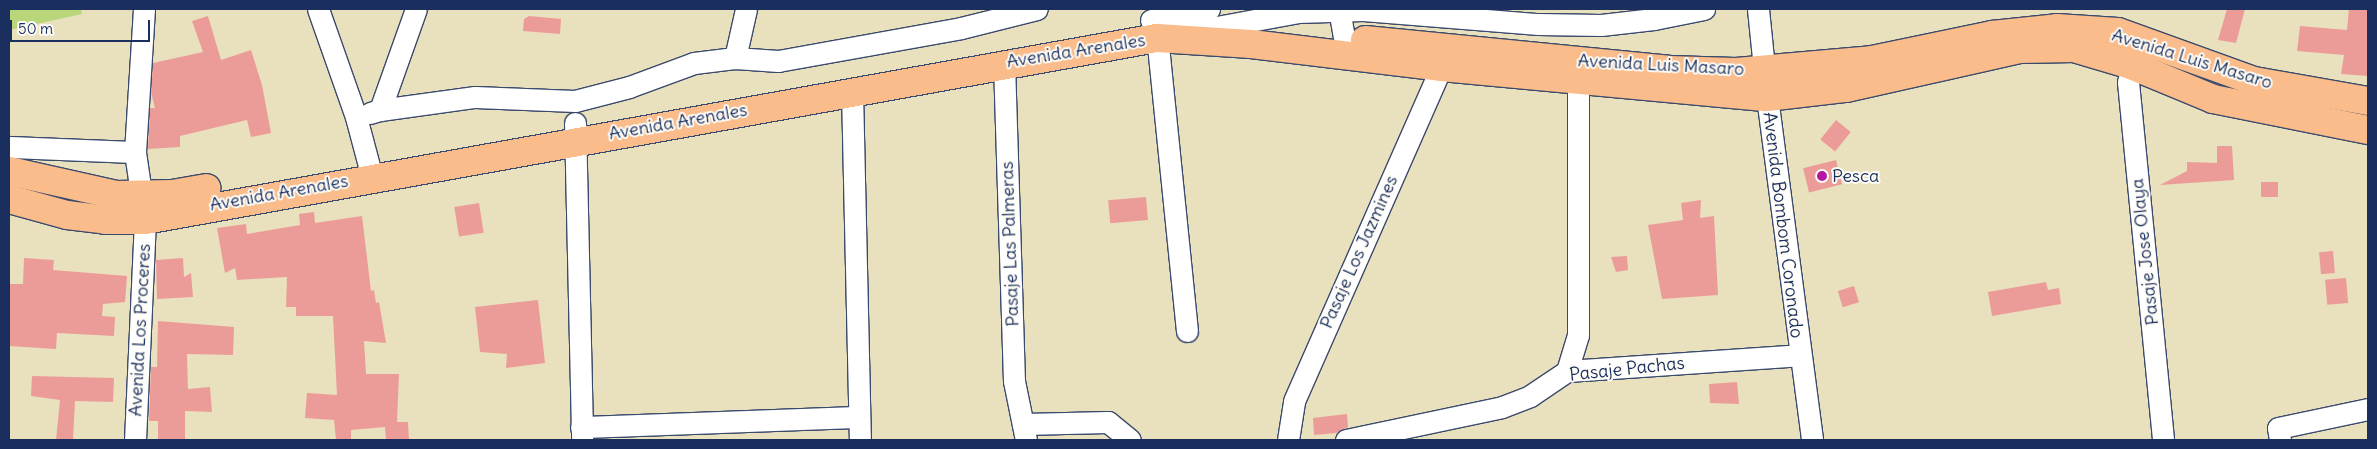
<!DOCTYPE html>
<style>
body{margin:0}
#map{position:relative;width:2377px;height:449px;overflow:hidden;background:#e9e0bd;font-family:Delius,sans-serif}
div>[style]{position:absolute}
.green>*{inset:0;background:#bad67b}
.building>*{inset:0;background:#ec9c98;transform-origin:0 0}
.roads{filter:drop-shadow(1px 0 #3a4a6c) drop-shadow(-1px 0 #3a4a6c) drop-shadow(0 1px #3a4a6c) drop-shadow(0 -1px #3a4a6c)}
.minor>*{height:21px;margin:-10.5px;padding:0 10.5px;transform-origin:10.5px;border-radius:10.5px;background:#fff}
.major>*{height:28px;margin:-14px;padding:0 14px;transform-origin:14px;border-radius:14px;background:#f9bc8a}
.dots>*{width:14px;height:14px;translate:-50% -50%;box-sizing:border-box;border:2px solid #fdfcf7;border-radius:50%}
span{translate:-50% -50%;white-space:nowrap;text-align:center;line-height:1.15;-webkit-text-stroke:4px #fdfcf7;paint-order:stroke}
.street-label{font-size:18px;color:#1b2f5e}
.poi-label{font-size:18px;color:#1b2f5e}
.left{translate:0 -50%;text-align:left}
.frame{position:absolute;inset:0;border:10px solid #1b2f5e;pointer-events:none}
.scale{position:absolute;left:10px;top:20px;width:140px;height:22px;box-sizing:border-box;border:2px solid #1b2f5e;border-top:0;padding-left:6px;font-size:15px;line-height:18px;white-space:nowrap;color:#1b2f5e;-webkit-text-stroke:4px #fdfcf7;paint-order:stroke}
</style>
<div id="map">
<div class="green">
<div style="clip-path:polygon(9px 9px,81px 9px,82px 14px,9px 30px)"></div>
</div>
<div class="building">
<div style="clip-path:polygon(2227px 9px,2245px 9px,2236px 43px,2218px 40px)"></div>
<div style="clip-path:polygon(2349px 9px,2368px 9px,2368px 76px,2341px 74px,2344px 55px,2297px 51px,2300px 26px,2347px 30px)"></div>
<div style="clip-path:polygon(208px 16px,221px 60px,251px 50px,262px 85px,271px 133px,251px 137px,247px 120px,180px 136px,180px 147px,148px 149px,150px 108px,155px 108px,151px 92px,153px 63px,203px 52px,192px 21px)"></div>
<div style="clip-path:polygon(529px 16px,561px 19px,560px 34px,523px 31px,524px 19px)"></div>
<div style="left:1836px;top:120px;width:19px;height:25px;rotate:39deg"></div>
<div style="clip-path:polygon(2217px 146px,2232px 146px,2234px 180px,2160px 185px,2187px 171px,2187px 162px,2217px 163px)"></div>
<div style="left:1836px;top:160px;width:25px;height:34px;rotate:76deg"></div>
<div style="left:2261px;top:182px;width:17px;height:15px"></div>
<div style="left:1146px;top:197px;width:23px;height:38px;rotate:85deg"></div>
<div style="clip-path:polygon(1701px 200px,1700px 218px,1714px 216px,1718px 295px,1662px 299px,1648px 225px,1683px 220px,1681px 203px)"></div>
<div style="left:479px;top:203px;width:30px;height:25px;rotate:81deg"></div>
<div style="clip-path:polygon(314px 212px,315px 223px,362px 216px,371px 291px,374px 290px,376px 303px,379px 302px,386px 343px,364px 341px,366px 374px,399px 374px,397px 422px,408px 422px,409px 440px,386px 440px,385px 427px,351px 430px,351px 440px,336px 440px,334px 420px,305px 418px,307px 393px,337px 395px,333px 316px,296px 316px,296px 307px,286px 307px,287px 277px,237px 280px,235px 268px,225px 273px,217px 228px,246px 224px,247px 234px,300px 225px,299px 214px)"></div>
<div style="left:2333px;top:251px;width:22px;height:14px;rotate:85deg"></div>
<div style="clip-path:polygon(1627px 256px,1628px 270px,1616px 272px,1611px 257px)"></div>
<div style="clip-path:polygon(24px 258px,54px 260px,53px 270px,127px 276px,125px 302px,103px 304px,102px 316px,115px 317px,114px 336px,57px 333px,56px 349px,9px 346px,9px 284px,23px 284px)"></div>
<div style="clip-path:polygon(183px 258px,184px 277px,191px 273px,193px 297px,157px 299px,156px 260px)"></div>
<div style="left:2346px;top:278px;width:25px;height:21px;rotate:85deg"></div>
<div style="clip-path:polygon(2046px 282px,2048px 290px,2059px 288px,2061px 304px,1992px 316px,1988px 292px)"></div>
<div style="left:1854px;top:286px;width:17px;height:17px;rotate:73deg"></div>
<div style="clip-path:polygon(538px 300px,545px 363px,506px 368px,507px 354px,480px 352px,475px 307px)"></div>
<div style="clip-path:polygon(158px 321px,234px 327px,233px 355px,187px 354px,188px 389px,210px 387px,212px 412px,185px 411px,185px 440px,158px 440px,158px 421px,149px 421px,151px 367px,157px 367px)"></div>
<div style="clip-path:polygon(32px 376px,114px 378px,113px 402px,75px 401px,73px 440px,56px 440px,60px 400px,31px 396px)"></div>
<div style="clip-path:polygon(1737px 382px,1739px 404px,1710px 403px,1709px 384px)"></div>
<div style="clip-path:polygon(1347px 414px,1348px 427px,1336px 433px,1314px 435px,1313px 418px)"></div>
</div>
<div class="roads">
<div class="minor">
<div style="left:318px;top:9px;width:114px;rotate:70.6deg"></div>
<div style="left:356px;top:117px;width:62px;rotate:75.1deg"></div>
<div style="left:1339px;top:9px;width:28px;rotate:80deg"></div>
<div style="left:1758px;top:9px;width:88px;rotate:84.2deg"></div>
<div style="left:1767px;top:97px;width:346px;rotate:82.5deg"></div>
<div style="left:1151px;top:20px;width:59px;rotate:-10.7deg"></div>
<div style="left:2135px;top:50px;width:33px;rotate:102deg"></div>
<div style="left:2128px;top:82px;width:360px;rotate:84.4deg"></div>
<div style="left:735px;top:58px;width:50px;rotate:-77.3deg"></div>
<div style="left:1004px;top:63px;width:318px;rotate:88.2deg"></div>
<div style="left:1014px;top:381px;width:60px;rotate:78.5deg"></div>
<div style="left:852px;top:91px;width:349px;rotate:88.7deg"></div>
<div style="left:380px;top:110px;width:96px;rotate:-7.8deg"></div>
<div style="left:475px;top:97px;width:100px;rotate:2.3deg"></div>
<div style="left:575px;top:101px;width:56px;rotate:-14.5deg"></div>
<div style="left:629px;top:87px;width:69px;rotate:-20.3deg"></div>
<div style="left:694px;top:63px;width:41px;rotate:-7deg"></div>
<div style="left:735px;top:58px;width:43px;rotate:4deg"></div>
<div style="left:778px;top:61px;width:186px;rotate:-10.2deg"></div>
<div style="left:961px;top:28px;width:78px;rotate:-14deg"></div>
<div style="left:370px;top:113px;width:10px;rotate:-17deg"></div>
<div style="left:380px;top:110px;width:107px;rotate:-70.4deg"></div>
<div style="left:575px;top:123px;width:317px;rotate:88.7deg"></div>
<div style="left:9px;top:147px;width:126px;rotate:2.3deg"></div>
<div style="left:1187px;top:331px;width:295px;rotate:-95.8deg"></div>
<div style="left:1157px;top:38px;width:143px;rotate:-10.4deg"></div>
<div style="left:1298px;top:12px;width:65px;rotate:-1.8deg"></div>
<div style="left:1363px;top:10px;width:176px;rotate:4.6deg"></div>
<div style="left:1538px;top:24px;width:63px;rotate:0.9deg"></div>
<div style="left:1601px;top:25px;width:53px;rotate:-6.5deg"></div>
<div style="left:1654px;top:19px;width:51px;rotate:-11.3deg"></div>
<div style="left:1567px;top:371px;width:38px;rotate:-73deg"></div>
<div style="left:1578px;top:335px;width:254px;rotate:-90deg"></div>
<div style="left:1023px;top:424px;width:85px;rotate:-1.3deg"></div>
<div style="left:1108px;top:422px;width:28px;rotate:39deg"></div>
<div style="left:581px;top:427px;width:278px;rotate:-2.1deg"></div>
<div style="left:135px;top:440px;width:220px;rotate:-87.4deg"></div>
<div style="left:145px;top:220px;width:69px;rotate:-98.4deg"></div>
<div style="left:135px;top:152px;width:143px;rotate:-86.4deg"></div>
<div style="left:1288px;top:440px;width:39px;rotate:-81deg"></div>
<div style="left:1294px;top:401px;width:365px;rotate:-66.2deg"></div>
<div style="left:1346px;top:440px;width:159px;rotate:-11.9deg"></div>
<div style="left:1502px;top:407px;width:30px;rotate:-21deg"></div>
<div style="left:1530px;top:396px;width:45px;rotate:-34deg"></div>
<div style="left:1567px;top:371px;width:233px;rotate:-3.9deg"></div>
<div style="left:2280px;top:440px;width:12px;rotate:-99deg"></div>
<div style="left:2278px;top:428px;width:92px;rotate:-11.9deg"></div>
</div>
<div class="major">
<div style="left:1365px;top:40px;width:305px;rotate:5.6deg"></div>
<div style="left:1669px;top:70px;width:67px;rotate:1.7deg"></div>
<div style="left:1736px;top:72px;width:137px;rotate:-5deg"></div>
<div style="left:1872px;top:60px;width:123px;rotate:-11.8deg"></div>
<div style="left:1992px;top:35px;width:65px;rotate:-6.1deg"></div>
<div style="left:2057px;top:28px;width:61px;rotate:3.8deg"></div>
<div style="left:2118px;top:32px;width:145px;rotate:19.8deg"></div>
<div style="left:2254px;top:81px;width:116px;rotate:10deg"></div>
<div style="left:9px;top:171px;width:110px;rotate:12.6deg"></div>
<div style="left:116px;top:195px;width:56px;rotate:-1deg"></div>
<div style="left:172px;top:194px;width:35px;rotate:-10deg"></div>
<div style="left:9px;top:199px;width:60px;rotate:15.4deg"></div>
<div style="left:67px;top:215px;width:38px;rotate:7deg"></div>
<div style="left:105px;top:220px;width:40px"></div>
<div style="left:145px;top:220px;width:1028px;rotate:-10.2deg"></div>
<div style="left:1157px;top:38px;width:94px;rotate:3.7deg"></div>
<div style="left:1251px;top:44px;width:191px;rotate:6.9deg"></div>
<div style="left:1441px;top:67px;width:327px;rotate:5.3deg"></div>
<div style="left:1767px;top:97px;width:80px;rotate:-6.5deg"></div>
<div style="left:1846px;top:88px;width:179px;rotate:-12.6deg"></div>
<div style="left:2021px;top:49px;width:53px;rotate:-1.1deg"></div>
<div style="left:2074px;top:48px;width:59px;rotate:16.6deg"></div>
<div style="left:2131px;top:65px;width:89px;rotate:22.5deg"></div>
<div style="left:2213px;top:99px;width:158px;rotate:11.3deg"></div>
</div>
</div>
<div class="dots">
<div style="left:1822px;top:176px;background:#b5179e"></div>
</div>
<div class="street-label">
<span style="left:1076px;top:51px;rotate:-9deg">Avenida Arenales</span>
<span style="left:2192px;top:59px;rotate:17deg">Avenida Luis Masaro</span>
<span style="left:1661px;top:65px;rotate:3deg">Avenida Luis Masaro</span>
<span style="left:678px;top:122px;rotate:-10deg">Avenida Arenales</span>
<span style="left:279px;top:193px;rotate:-10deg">Avenida Arenales</span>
<span style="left:1783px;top:225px;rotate:83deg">Avenida Bombom Coronado</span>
<span style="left:1010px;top:244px;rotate:-92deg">Pasaje Las Palmeras</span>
<span style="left:1359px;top:252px;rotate:-66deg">Pasaje Los Jazmines</span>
<span style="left:2145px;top:252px;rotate:-96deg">Pasaje Jose Olaya</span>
<span style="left:140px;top:330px;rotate:-87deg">Avenida Los Proceres</span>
<span style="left:1627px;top:369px;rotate:-6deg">Pasaje Pachas</span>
</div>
<div class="poi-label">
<span class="left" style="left:1832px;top:176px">Pesca</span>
</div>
<div class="frame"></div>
<div class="scale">50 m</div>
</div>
